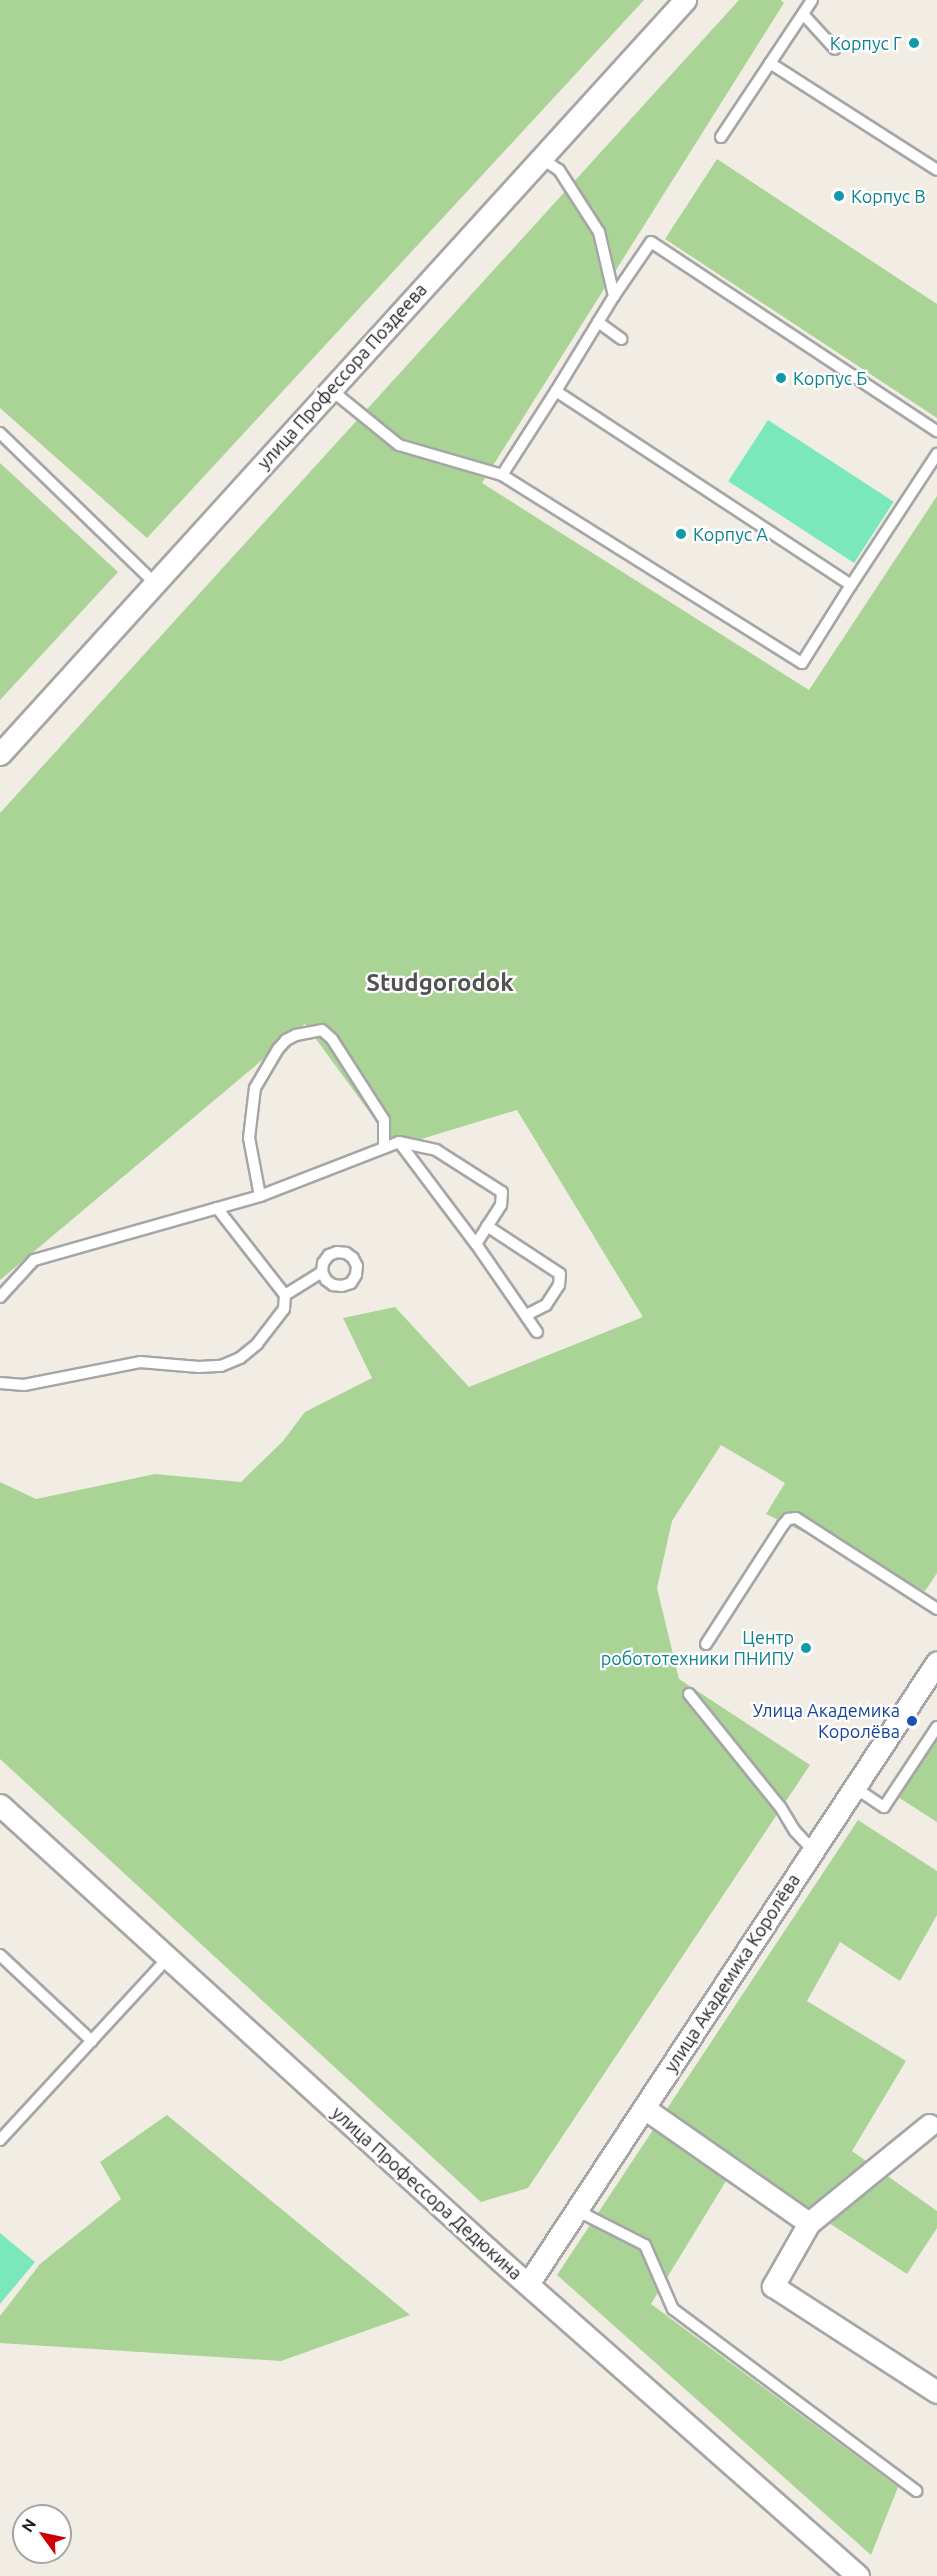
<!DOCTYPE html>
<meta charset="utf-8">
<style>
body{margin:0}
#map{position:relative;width:937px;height:2576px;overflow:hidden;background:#f1ede5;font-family:Ubuntu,sans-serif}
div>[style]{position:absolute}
.forest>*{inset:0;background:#a9d495}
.pitch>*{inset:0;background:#7be8bc;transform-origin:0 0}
.roads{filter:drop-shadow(2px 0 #a6a6a6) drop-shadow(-2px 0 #a6a6a6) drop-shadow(0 2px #a6a6a6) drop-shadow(0 -2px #a6a6a6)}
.lane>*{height:10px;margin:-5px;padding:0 5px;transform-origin:5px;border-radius:5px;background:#fff}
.street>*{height:21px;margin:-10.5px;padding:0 10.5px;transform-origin:10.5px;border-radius:10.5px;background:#fff}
.dots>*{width:16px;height:16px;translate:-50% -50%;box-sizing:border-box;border:3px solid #fff;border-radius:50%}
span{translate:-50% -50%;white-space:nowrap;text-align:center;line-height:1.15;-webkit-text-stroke:4.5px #fff;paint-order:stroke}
.culture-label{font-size:18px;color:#0d838f}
.right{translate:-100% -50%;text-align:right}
.left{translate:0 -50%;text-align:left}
.street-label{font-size:18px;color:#1f1f1f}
.transit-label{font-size:18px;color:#164399}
.district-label{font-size:24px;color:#525252;font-weight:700}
.north{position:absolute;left:12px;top:2504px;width:60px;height:60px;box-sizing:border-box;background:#fff;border:2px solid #a5a5a5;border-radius:50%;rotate:303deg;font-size:16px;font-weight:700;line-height:24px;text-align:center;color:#1f1f1f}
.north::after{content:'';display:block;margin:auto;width:21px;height:27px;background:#cf0003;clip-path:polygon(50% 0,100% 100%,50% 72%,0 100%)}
</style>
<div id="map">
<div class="forest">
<div style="clip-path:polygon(0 0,644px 0,147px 538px,0 408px)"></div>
<div style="clip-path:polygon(739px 0,781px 0,784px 3px,482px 483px,809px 690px,937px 496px,937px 1573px,925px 1591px,766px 1514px,785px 1483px,721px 1445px,672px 1521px,657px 1588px,679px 1679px,810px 1765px,528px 2188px,481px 2202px,0 1759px,0 1482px,36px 1499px,155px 1474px,241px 1482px,283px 1441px,305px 1412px,372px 1378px,343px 1318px,395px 1307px,469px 1387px,643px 1317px,517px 1110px,395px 1147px,305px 1024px,0 1280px,0 813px)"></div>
<div style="clip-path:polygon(717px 159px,937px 304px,937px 418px,665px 239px)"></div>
<div style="clip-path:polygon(0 463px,118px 572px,0 700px)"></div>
<div style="clip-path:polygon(937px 1725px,937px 1822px,890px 1792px)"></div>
<div style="clip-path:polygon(858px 1820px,937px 1871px,937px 1915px,900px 1981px,840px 1942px,807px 2001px,906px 2061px,852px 2151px,937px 2211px,937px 2228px,907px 2274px,737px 2163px,651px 2304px,898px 2487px,871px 2555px,557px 2275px)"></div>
<div style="clip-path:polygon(167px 2115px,410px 2315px,281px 2361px,0 2343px,0 2316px,40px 2264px,121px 2199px,100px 2162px)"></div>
</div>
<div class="pitch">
<div style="left:768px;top:420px;width:150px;height:73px;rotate:33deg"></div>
<div style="clip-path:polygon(0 2233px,35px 2262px,0 2304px)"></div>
</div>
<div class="roads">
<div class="lane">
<div style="left:803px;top:14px;width:47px;rotate:47.6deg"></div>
<div style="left:770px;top:63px;width:198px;rotate:32.6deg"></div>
<div style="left:721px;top:137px;width:164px;rotate:-56.4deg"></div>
<div style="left:541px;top:158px;width:22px;rotate:34deg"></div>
<div style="left:559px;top:170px;width:74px;rotate:57.2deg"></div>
<div style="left:599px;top:232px;width:66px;rotate:76.8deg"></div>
<div style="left:598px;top:322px;width:29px;rotate:36deg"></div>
<div style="left:330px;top:389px;width:89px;rotate:39.1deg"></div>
<div style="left:399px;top:445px;width:107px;rotate:16.2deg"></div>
<div style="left:502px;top:475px;width:354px;rotate:32.1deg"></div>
<div style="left:802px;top:663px;width:92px;rotate:-57.9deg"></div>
<div style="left:851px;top:585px;width:353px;rotate:-146.7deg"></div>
<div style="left:556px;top:391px;width:100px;rotate:122.7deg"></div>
<div style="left:556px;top:391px;width:111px;rotate:-58.6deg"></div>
<div style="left:614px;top:296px;width:65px;rotate:-55.6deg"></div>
<div style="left:651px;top:242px;width:343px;rotate:33.5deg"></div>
<div style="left:0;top:433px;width:216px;rotate:44.1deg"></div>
<div style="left:851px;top:585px;width:157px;rotate:-56.7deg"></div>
<div style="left:399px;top:1142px;width:38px;rotate:12deg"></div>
<div style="left:436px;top:1150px;width:78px;rotate:32.5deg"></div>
<div style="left:502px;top:1192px;width:13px;rotate:94deg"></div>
<div style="left:501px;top:1205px;width:46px;rotate:122.7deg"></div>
<div style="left:260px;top:1196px;width:59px;rotate:-100.7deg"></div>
<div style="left:249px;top:1138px;width:50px;rotate:-83.2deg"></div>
<div style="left:255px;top:1088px;width:45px;rotate:-59.5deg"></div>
<div style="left:278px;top:1049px;width:12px;rotate:-48deg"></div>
<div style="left:286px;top:1040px;width:11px;rotate:-27deg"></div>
<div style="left:296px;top:1035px;width:26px;rotate:-11deg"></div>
<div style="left:322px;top:1030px;width:13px;rotate:42deg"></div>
<div style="left:332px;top:1039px;width:96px;rotate:57.3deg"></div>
<div style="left:384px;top:1120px;width:28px;rotate:90deg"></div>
<div style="left:217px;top:1208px;width:110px;rotate:52deg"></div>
<div style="left:285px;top:1295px;width:44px;rotate:-31.9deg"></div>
<div style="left:322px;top:1272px;width:9px;rotate:63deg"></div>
<div style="left:326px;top:1280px;width:9px;rotate:36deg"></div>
<div style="left:333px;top:1285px;width:9px;rotate:6deg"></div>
<div style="left:342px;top:1286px;width:9px;rotate:-18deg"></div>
<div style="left:351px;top:1283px;width:9px;rotate:-58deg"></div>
<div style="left:356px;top:1275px;width:9px;rotate:-84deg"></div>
<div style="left:357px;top:1266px;width:9px;rotate:-117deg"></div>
<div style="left:353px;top:1258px;width:9px;rotate:-144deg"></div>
<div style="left:346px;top:1253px;width:9px;rotate:-174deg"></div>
<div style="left:337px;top:1252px;width:9px;rotate:159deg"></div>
<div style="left:329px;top:1255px;width:10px;rotate:127deg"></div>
<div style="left:323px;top:1263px;width:9px;rotate:96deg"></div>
<div style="left:487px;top:1226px;width:87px;rotate:33.3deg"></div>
<div style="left:560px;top:1274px;width:11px;rotate:95deg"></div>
<div style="left:559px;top:1285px;width:24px;rotate:123deg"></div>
<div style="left:546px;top:1305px;width:22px;rotate:153deg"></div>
<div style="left:0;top:1297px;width:50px;rotate:-47.4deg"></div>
<div style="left:34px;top:1260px;width:235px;rotate:-15.8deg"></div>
<div style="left:260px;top:1196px;width:149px;rotate:-21.2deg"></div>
<div style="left:399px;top:1142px;width:128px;rotate:53deg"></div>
<div style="left:476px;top:1244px;width:107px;rotate:55.3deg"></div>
<div style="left:0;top:1383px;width:24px;rotate:5deg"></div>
<div style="left:24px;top:1385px;width:118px;rotate:-11.2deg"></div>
<div style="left:140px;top:1362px;width:59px;rotate:4.8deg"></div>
<div style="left:199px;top:1367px;width:22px;rotate:-3deg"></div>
<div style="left:221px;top:1366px;width:21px;rotate:-23deg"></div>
<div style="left:240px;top:1358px;width:22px;rotate:-39deg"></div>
<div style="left:257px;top:1344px;width:44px;rotate:-52.4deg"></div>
<div style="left:284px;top:1309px;width:14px;rotate:-86deg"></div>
<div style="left:706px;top:1644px;width:142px;rotate:-57.1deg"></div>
<div style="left:783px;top:1525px;width:8px;rotate:-50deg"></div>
<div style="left:788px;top:1519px;width:8px;rotate:-7deg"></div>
<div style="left:796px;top:1518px;width:168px;rotate:32.8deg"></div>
<div style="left:689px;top:1694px;width:146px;rotate:51.1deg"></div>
<div style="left:781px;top:1808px;width:27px;rotate:59deg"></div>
<div style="left:795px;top:1831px;width:26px;rotate:47deg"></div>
<div style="left:854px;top:1787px;width:36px;rotate:34deg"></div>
<div style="left:884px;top:1807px;width:96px;rotate:-56.5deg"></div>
<div style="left:0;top:1955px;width:126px;rotate:43.1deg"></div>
<div style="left:0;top:2140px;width:246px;rotate:-47.3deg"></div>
<div style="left:576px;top:2210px;width:77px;rotate:26.9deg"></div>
<div style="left:645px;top:2245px;width:70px;rotate:66.4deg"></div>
<div style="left:673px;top:2309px;width:304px;rotate:36.8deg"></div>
</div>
<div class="street">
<div style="left:0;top:754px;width:1019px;rotate:-47.75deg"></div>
<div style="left:0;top:1805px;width:677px;rotate:42.31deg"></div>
<div style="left:501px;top:2261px;width:476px;rotate:41.4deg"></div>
<div style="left:644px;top:2108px;width:201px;rotate:34.9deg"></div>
<div style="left:809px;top:2223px;width:73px;rotate:119.7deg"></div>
<div style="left:773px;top:2286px;width:195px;rotate:32.9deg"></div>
<div style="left:809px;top:2223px;width:155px;rotate:-39.2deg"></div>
<div style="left:528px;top:2284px;width:744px;rotate:-56.67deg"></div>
</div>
</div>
<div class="dots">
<div style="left:914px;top:43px;background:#0f9aa8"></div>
<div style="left:839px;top:196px;background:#0f9aa8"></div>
<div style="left:781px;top:378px;background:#0f9aa8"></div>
<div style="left:681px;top:534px;background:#0f9aa8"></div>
<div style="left:806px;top:1648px;background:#0f9aa8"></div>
<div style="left:912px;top:1721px;background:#1a4fb4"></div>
</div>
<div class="culture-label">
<span class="right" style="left:902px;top:43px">Корпус Г</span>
<span class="left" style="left:851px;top:196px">Корпус В</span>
<span class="left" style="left:793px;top:378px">Корпус Б</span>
<span class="left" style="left:693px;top:534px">Корпус А</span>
<span class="right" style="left:794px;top:1648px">Центр<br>робототехники ПНИПУ</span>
</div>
<div class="street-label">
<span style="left:342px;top:376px;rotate:-48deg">улица Профессора Поздеева</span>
<span style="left:732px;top:1973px;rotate:-57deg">улица Академика Королёва</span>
<span style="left:427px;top:2193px;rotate:42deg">улица Профессора Дедюкина</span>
</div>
<div class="transit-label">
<span class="right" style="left:900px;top:1721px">Улица Академика<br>Королёва</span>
</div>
<div class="district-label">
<span style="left:440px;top:983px">Studgorodok</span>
</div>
<div class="north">N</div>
</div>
